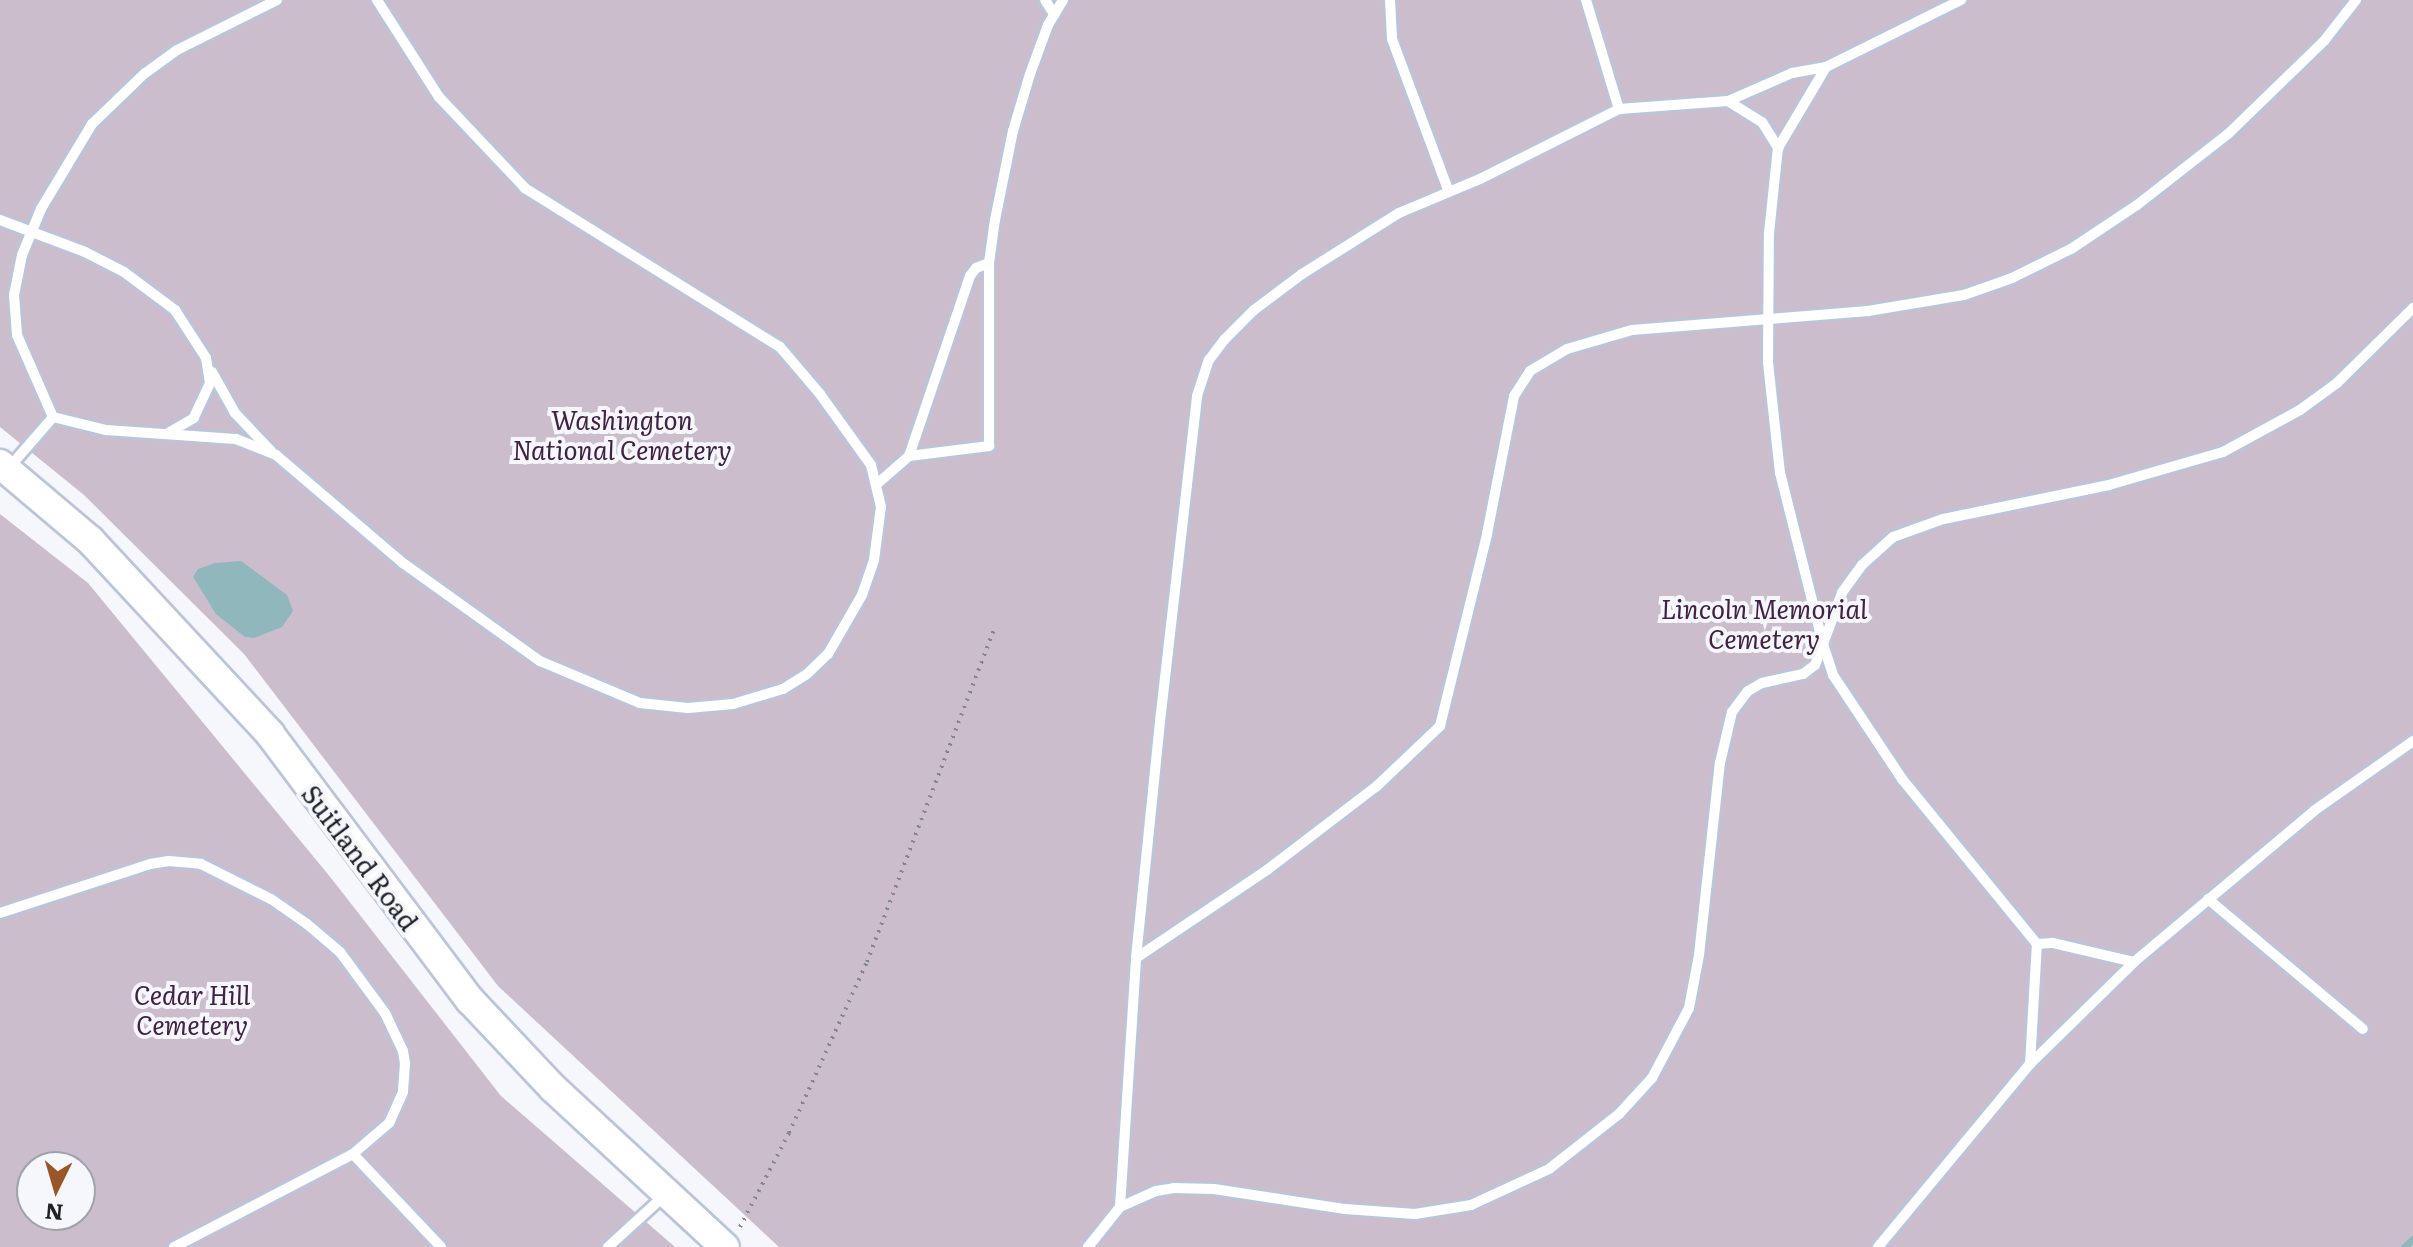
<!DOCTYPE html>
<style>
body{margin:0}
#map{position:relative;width:2413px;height:1247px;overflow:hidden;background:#f5f7fc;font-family:Literata,serif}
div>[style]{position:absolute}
.green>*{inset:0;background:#ccbdcd}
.water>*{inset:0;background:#90b7bc}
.stream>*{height:7px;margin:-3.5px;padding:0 3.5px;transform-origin:3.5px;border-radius:3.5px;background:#90b7bc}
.path>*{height:4px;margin-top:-2px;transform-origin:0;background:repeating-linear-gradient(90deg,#83868d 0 2px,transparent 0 8px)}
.roads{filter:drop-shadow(2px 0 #bac4db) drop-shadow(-2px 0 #bac4db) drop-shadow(0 2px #bac4db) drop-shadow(0 -2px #bac4db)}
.service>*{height:10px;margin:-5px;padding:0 5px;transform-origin:5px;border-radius:5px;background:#fff}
.secondary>*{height:28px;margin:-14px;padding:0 14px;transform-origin:14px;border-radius:14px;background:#fff}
span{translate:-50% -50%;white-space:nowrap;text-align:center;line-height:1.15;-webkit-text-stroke:8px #f5f7fc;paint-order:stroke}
.park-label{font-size:26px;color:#412144;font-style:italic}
.street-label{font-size:26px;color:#1e222b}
.north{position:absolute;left:16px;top:1151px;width:80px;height:80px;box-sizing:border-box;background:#f5f7fc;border:2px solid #9fa2a8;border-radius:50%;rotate:185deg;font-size:22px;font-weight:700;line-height:32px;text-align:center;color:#1e222b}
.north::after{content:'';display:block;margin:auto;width:28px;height:36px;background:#9a5627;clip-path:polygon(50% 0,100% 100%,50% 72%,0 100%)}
</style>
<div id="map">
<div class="green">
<div style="clip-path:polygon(0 0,2413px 0,2413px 1247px,779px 1247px,498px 986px,244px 654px,84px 495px,0 427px)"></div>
<div style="clip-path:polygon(evenodd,0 514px,88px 583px,331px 878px,501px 1096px,675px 1247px,0 1247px,0 514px,32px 1167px,80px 1167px,80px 1215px,32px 1215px,32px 1167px)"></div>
</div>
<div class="water">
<div style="clip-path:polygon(241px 561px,287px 595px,293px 611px,282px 627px,254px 638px,245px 637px,216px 614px,193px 577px,198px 569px,215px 563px)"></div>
</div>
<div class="stream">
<div style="left:2404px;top:1247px;width:12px;rotate:-42deg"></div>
</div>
<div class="path">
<div style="left:740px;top:1227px;width:106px;rotate:-62.5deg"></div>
<div style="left:789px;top:1133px;width:188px;rotate:-65.5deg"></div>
<div style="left:867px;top:962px;width:356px;rotate:-69.1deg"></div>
</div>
<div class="roads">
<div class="service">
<div style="left:277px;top:0;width:112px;rotate:153.4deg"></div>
<div style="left:177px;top:50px;width:39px;rotate:144deg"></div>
<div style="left:145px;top:73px;width:74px;rotate:136.1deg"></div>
<div style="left:92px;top:124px;width:99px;rotate:121deg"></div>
<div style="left:41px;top:209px;width:50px;rotate:112.4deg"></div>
<div style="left:22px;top:255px;width:41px;rotate:101.3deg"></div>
<div style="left:14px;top:295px;width:40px;rotate:85.7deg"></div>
<div style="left:17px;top:335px;width:90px;rotate:66.3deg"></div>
<div style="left:53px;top:417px;width:55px;rotate:13.8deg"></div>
<div style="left:106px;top:430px;width:130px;rotate:4deg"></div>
<div style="left:236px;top:439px;width:43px;rotate:21.8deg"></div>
<div style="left:276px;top:455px;width:167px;rotate:40.4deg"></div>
<div style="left:403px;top:563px;width:168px;rotate:35.6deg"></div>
<div style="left:540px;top:661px;width:108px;rotate:22.8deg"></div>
<div style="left:640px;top:703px;width:48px;rotate:5.9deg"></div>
<div style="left:688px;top:708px;width:45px;rotate:-5.1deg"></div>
<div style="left:733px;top:704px;width:52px;rotate:-16.7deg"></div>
<div style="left:783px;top:689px;width:28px;rotate:-32deg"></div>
<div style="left:807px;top:674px;width:29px;rotate:-44deg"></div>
<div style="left:828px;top:654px;width:68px;rotate:-60deg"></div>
<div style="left:862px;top:595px;width:37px;rotate:-71deg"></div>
<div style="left:874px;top:560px;width:53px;rotate:-82.5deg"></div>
<div style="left:881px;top:507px;width:43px;rotate:-103.4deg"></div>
<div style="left:871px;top:465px;width:87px;rotate:-125.7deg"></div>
<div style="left:820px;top:394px;width:62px;rotate:-130.4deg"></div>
<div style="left:780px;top:347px;width:301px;rotate:-148.1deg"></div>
<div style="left:525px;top:188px;width:125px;rotate:-133.4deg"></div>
<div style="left:439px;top:97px;width:115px;rotate:-122.6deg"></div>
<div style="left:1045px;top:0;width:17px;rotate:57deg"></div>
<div style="left:1390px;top:0;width:39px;rotate:87deg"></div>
<div style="left:1392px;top:39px;width:163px;rotate:69.6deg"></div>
<div style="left:1586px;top:0;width:114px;rotate:73.2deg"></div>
<div style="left:1728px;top:101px;width:40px;rotate:32deg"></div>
<div style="left:1762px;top:122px;width:31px;rotate:58deg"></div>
<div style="left:0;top:220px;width:91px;rotate:20.6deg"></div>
<div style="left:85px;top:252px;width:44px;rotate:27.1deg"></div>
<div style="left:124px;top:272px;width:64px;rotate:36.7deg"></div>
<div style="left:175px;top:310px;width:57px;rotate:57.1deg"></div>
<div style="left:206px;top:358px;width:25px;rotate:81deg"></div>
<div style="left:210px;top:383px;width:38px;rotate:115deg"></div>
<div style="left:194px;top:418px;width:28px;rotate:150deg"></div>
<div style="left:2413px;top:308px;width:107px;rotate:135.4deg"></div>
<div style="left:2337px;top:383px;width:46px;rotate:143.9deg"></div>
<div style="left:2300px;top:410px;width:88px;rotate:151.4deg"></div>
<div style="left:2223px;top:452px;width:119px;rotate:163.9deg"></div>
<div style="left:2109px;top:485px;width:169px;rotate:168.4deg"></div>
<div style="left:1943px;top:519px;width:53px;rotate:160.2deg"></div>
<div style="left:1893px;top:537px;width:42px;rotate:137.9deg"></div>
<div style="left:1862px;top:565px;width:34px;rotate:126deg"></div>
<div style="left:1842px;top:593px;width:54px;rotate:110.4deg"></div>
<div style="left:1823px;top:644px;width:33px;rotate:72deg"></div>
<div style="left:1833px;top:675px;width:125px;rotate:56.4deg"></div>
<div style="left:1902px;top:779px;width:213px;rotate:50.7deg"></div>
<div style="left:2037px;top:944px;width:16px;rotate:-4deg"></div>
<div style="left:2053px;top:943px;width:83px;rotate:13.2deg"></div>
<div style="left:2134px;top:962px;width:236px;rotate:-40deg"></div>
<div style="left:2315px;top:810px;width:120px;rotate:-35.1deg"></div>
<div style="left:212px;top:372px;width:47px;rotate:60.7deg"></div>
<div style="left:235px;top:413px;width:52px;rotate:46.5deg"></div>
<div style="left:909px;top:456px;width:190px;rotate:-71.3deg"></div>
<div style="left:970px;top:276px;width:10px;rotate:-53deg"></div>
<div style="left:976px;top:268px;width:14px;rotate:-21deg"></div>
<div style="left:7px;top:470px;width:70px;rotate:-49deg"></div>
<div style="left:877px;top:484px;width:43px;rotate:-41.2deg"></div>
<div style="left:909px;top:456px;width:81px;rotate:-7.1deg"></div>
<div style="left:989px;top:446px;width:183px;rotate:-90deg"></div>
<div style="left:989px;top:263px;width:43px;rotate:-82.1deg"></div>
<div style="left:995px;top:220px;width:91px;rotate:-78.6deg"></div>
<div style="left:1013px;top:131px;width:59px;rotate:-73.4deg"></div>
<div style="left:1030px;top:74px;width:52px;rotate:-69.8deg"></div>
<div style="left:1048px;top:25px;width:29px;rotate:-59deg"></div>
<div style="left:2208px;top:899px;width:202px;rotate:40deg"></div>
<div style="left:0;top:913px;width:158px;rotate:-18.1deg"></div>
<div style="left:150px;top:864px;width:19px;rotate:-9deg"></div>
<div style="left:169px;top:861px;width:32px;rotate:5deg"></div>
<div style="left:201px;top:864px;width:78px;rotate:26.6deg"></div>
<div style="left:271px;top:899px;width:44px;rotate:34.8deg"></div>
<div style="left:307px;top:924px;width:43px;rotate:40.3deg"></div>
<div style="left:340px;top:952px;width:76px;rotate:53.6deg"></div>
<div style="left:385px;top:1013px;width:42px;rotate:64.7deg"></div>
<div style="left:403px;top:1051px;width:12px;rotate:81deg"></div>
<div style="left:405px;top:1063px;width:29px;rotate:94deg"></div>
<div style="left:403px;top:1092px;width:34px;rotate:114deg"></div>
<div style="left:389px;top:1123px;width:48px;rotate:139.3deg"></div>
<div style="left:353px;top:1154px;width:202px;rotate:152.5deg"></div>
<div style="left:1136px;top:958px;width:158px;rotate:-33.9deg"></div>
<div style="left:1267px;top:870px;width:138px;rotate:-37.4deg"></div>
<div style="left:1377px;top:786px;width:87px;rotate:-43.6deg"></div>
<div style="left:1440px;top:726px;width:198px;rotate:-76.2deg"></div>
<div style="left:1487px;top:534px;width:141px;rotate:-78.9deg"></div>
<div style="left:1514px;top:396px;width:30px;rotate:-57deg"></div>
<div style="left:1530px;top:371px;width:43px;rotate:-30.7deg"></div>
<div style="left:1567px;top:349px;width:68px;rotate:-16.3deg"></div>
<div style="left:1632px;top:330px;width:237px;rotate:-4.6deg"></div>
<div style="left:1868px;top:311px;width:97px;rotate:-9.5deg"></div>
<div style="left:1964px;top:295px;width:51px;rotate:-19.5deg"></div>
<div style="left:2012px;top:278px;width:66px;rotate:-26.2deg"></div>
<div style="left:2071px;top:249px;width:79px;rotate:-33.7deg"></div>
<div style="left:2137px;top:205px;width:115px;rotate:-38deg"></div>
<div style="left:2228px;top:134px;width:134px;rotate:-44.1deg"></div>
<div style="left:2324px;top:41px;width:52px;rotate:-52deg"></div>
<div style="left:2030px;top:1064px;width:120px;rotate:-86.7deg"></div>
<div style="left:353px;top:1154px;width:128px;rotate:46.6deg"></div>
<div style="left:1120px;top:1207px;width:250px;rotate:-86.3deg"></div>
<div style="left:1136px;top:958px;width:246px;rotate:-84.2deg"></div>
<div style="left:1161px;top:713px;width:319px;rotate:-83.5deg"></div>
<div style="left:1197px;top:396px;width:38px;rotate:-72deg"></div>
<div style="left:1209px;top:360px;width:25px;rotate:-53deg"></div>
<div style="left:1224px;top:340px;width:42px;rotate:-45deg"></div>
<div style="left:1254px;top:310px;width:60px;rotate:-36.9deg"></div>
<div style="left:1302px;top:274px;width:115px;rotate:-32.2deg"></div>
<div style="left:1399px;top:213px;width:88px;rotate:-22.8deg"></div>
<div style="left:1480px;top:179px;width:156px;rotate:-26.7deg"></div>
<div style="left:1619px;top:109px;width:109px;rotate:-4.2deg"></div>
<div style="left:1728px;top:101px;width:70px;rotate:-23.6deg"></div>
<div style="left:1792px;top:73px;width:35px;rotate:-10deg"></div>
<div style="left:608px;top:1247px;width:77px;rotate:-42.4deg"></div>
<div style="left:1088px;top:1247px;width:51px;rotate:-51.3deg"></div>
<div style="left:1120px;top:1207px;width:39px;rotate:-24deg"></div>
<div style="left:1156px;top:1191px;width:18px;rotate:-9deg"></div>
<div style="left:1174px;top:1188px;width:40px;rotate:1.4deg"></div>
<div style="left:1214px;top:1189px;width:133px;rotate:8.7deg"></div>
<div style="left:1345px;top:1209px;width:70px;rotate:4.1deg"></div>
<div style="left:1415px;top:1214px;width:57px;rotate:-9.1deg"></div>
<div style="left:1471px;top:1205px;width:86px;rotate:-24.8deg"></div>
<div style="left:1549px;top:1169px;width:89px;rotate:-38.2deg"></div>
<div style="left:1619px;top:1114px;width:49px;rotate:-47.5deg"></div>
<div style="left:1652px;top:1078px;width:79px;rotate:-62.1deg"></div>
<div style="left:1689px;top:1008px;width:54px;rotate:-79.3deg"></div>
<div style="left:1699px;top:955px;width:193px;rotate:-83.8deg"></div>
<div style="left:1720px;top:763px;width:52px;rotate:-76.8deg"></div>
<div style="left:1732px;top:712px;width:26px;rotate:-53deg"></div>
<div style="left:1748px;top:691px;width:16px;rotate:-30deg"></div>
<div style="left:1762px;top:683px;width:42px;rotate:-12.4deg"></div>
<div style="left:1803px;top:674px;width:15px;rotate:-37deg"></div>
<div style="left:1815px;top:665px;width:22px;rotate:-69deg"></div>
<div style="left:1823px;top:644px;width:176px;rotate:-104.1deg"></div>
<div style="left:1780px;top:473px;width:112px;rotate:-96.2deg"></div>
<div style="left:1768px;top:362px;width:129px;rotate:-89.6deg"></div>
<div style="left:1769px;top:233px;width:85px;rotate:-84deg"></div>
<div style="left:1778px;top:148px;width:94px;rotate:-59.3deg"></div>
<div style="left:1826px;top:67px;width:151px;rotate:-26.4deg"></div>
<div style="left:1878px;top:1247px;width:238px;rotate:-50.3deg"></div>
<div style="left:2030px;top:1064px;width:146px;rotate:-44.4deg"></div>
</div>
<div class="secondary">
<div style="left:0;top:464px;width:118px;rotate:40.2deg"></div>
<div style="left:90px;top:540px;width:265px;rotate:47.1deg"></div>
<div style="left:270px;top:734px;width:333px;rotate:53.1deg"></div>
<div style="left:470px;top:1000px;width:121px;rotate:46.7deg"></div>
<div style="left:553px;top:1088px;width:234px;rotate:42.8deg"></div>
</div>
</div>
<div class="park-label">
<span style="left:622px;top:434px">Washington<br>National Cemetery</span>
<span style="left:1764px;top:623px">Lincoln Memorial<br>Cemetery</span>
<span style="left:192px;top:1009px">Cedar Hill<br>Cemetery</span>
</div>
<div class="street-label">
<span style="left:361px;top:857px;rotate:53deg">Suitland Road</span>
</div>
<div class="north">N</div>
</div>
